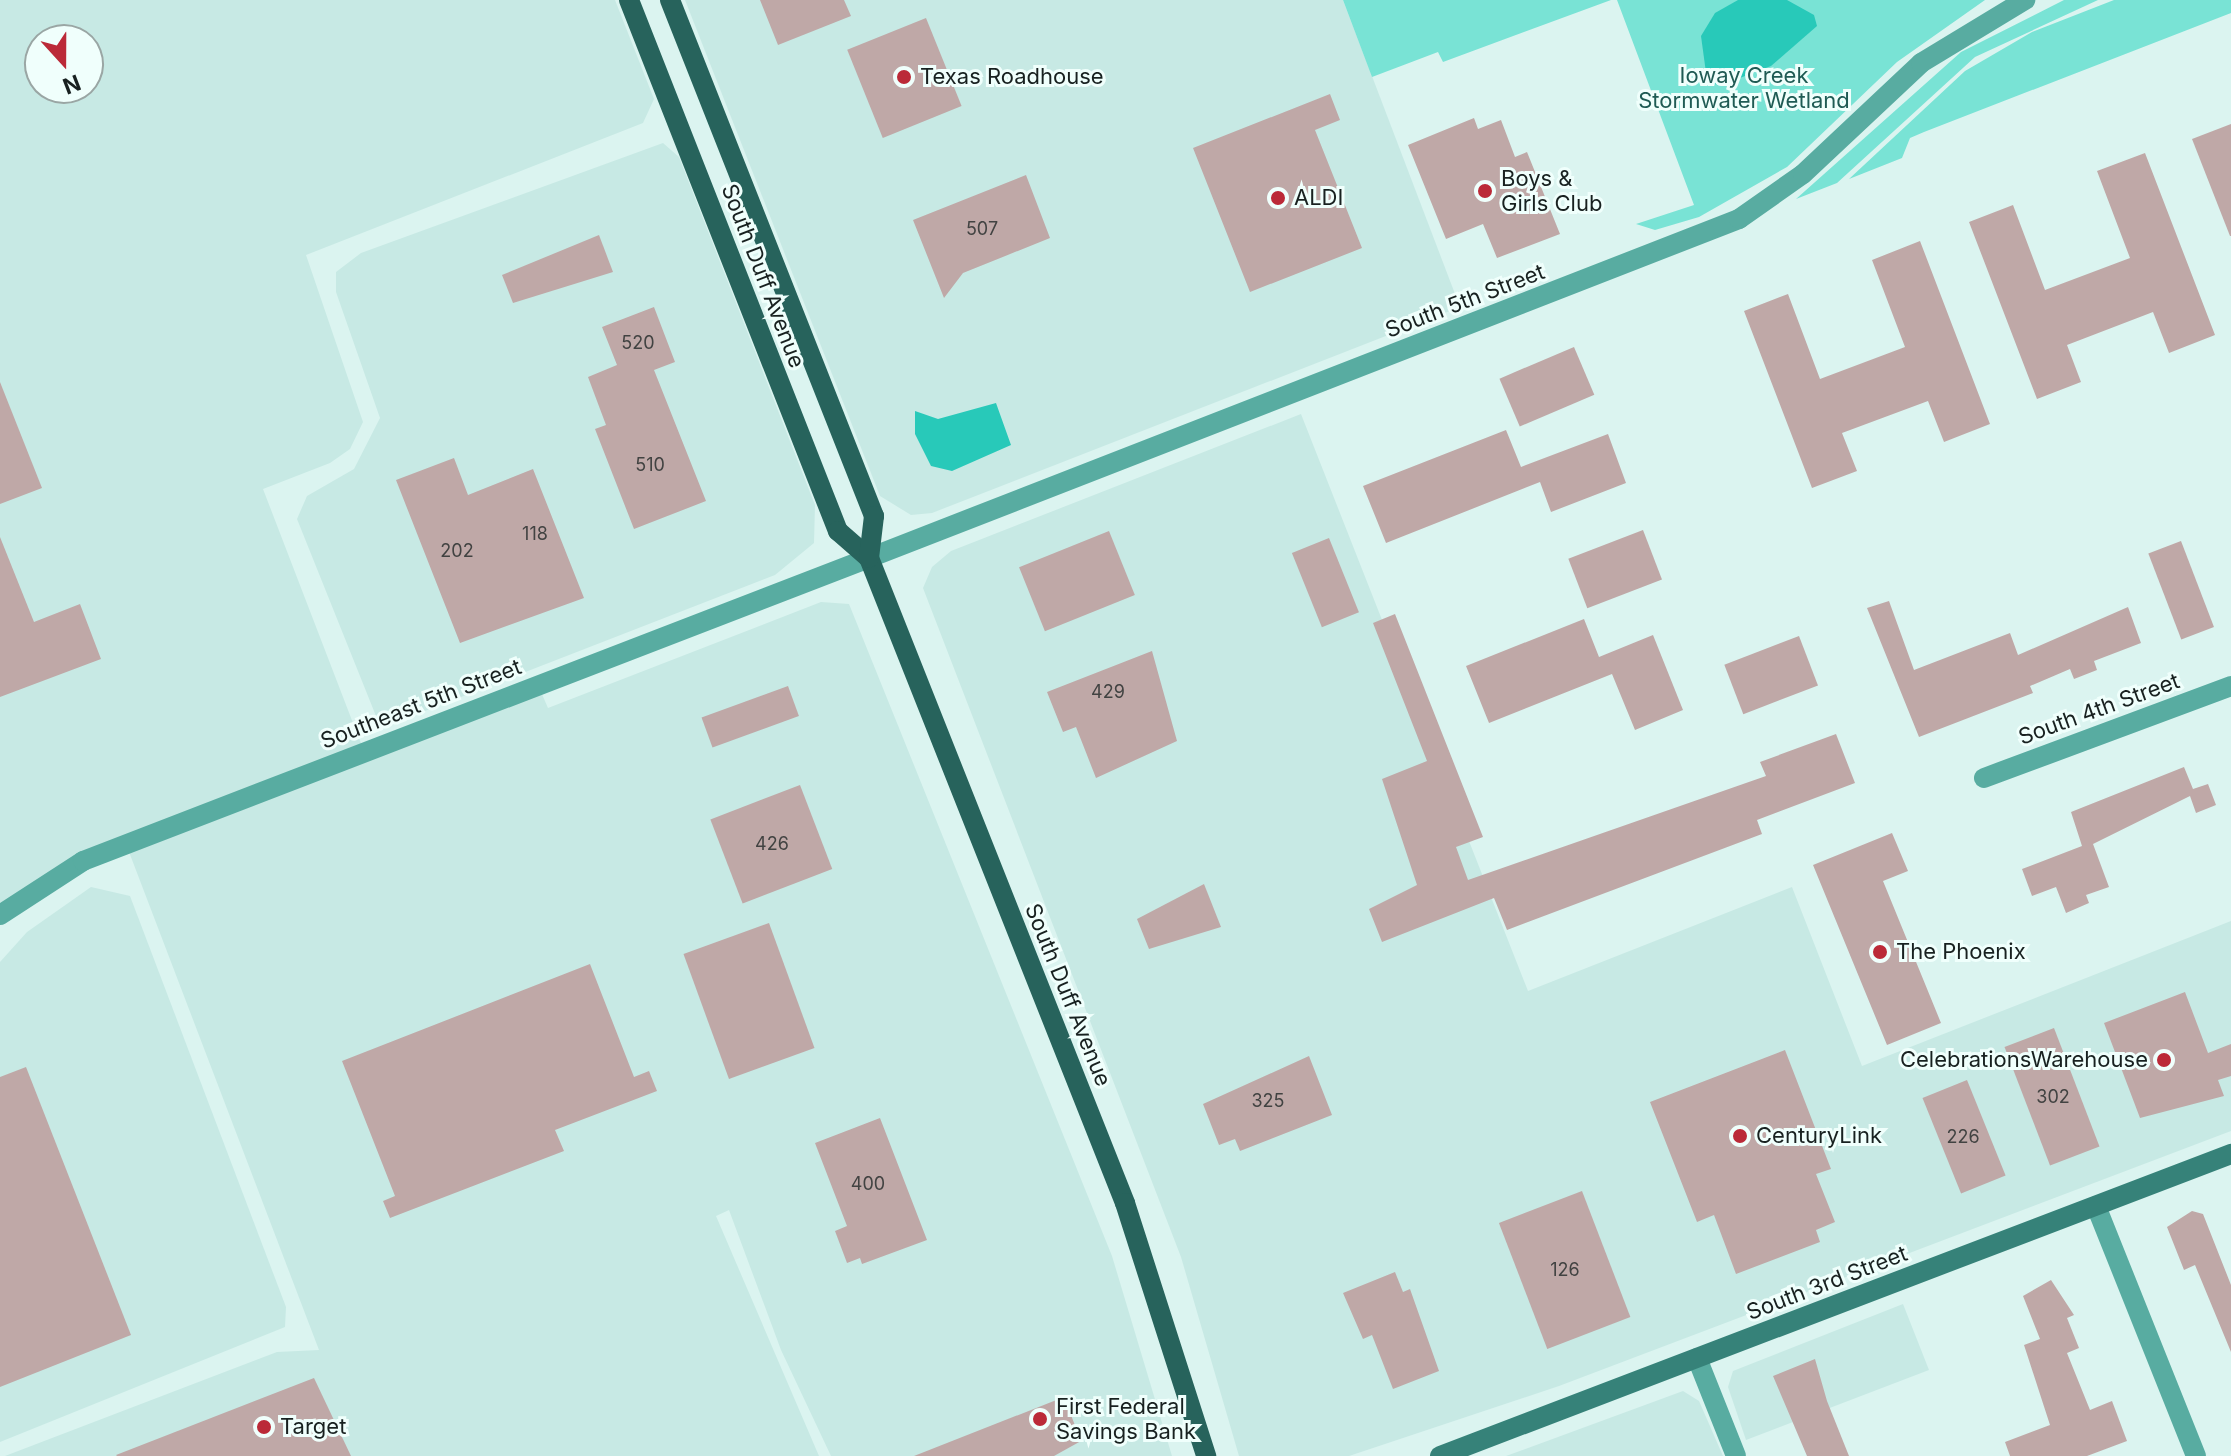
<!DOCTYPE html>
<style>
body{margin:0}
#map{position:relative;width:2231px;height:1456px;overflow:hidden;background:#dbf4f0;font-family:Inter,sans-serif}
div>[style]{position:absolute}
.built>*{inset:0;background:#c7e9e4}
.green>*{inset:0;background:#79e3d5}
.water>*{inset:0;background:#28c9b9}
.building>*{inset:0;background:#bfa8a7;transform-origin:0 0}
.minor>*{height:20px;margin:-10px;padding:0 10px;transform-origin:10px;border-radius:10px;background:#58aca1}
.tertiary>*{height:20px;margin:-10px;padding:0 10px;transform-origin:10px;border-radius:10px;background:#58aca1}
.secondary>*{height:20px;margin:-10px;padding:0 10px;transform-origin:10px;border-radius:10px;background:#368279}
.primary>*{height:20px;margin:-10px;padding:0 10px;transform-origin:10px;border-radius:10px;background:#27635c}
.dots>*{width:22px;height:22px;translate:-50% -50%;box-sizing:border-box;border:4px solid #f0fffc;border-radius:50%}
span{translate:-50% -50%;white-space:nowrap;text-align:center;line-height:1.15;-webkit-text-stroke:6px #f0fffc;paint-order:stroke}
.number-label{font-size:18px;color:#424342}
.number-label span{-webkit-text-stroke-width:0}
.park-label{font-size:22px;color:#1f5b54}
.poi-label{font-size:22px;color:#182120}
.left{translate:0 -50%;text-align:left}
.right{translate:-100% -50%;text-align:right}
.street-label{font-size:22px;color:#182120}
.north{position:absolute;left:24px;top:24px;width:80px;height:80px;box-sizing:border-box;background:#f0fffc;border:2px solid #9aa6a4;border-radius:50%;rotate:159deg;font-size:22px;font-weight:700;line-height:32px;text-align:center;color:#182120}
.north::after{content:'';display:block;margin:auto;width:28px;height:36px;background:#bb2a38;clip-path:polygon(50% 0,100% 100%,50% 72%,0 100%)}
</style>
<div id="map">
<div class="built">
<div style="clip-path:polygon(evenodd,0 0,615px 0,654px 99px,643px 123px,306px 255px,363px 422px,350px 449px,330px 463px,263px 489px,353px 723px,364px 751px,538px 685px,548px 708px,821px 602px,849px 604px,1112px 1256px,1172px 1456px,831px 1456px,781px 1350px,729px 1210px,716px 1216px,819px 1456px,5px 1456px,277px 1352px,319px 1350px,126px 844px,0 915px,0 0,40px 40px,88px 40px,88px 88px,40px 88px,40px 40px)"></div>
<div style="clip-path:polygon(685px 0,1343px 0,1460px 307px,932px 513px,911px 515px,880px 496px)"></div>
<div style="clip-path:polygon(663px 143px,679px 157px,815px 505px,814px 543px,775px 575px,399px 721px,378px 721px,297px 519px,307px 496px,354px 469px,380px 418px,336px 292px,336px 272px,361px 253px)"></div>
<div style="clip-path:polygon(1301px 414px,1528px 991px,1792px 887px,1862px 1066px,2231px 921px,2231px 1131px,1559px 1386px,1349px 1456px,1239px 1456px,1181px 1257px,923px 588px,932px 567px,951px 551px)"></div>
<div style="clip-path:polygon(91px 887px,130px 896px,286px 1307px,285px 1327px,0 1442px,0 962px,27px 932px)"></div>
<div style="clip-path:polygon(1903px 1304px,1929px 1370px,1746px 1440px,1728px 1387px,1733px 1371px)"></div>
<div style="clip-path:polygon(1683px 1391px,1699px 1401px,1723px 1456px,1506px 1456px)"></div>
</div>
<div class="green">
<div style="clip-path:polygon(1343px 0,1611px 0,1443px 62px,1438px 52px,1372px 77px)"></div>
<div style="clip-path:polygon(1617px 0,1985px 0,1897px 62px,1787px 167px,1699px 217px,1655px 230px,1636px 224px,1694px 205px)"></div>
<div style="clip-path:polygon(2064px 0,2098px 0,1975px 57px,1837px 183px,1796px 199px,1961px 52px)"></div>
<div style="clip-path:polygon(2114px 0,2231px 0,2231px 13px,1924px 132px,1910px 138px,1902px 158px,1849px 179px,1965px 71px,2032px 32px)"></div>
</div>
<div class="water">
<div style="clip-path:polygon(1738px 0,1787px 0,1814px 15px,1817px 26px,1771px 66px,1719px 86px,1707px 80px,1701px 36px,1715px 13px)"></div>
<div style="clip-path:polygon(996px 403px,1011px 445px,952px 471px,931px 466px,915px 434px,915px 411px,938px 419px)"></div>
</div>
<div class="building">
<div style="clip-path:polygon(760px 0,844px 0,851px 16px,778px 45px)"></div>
<div style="left:926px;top:18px;width:95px;height:85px;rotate:68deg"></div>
<div style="clip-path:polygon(1330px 94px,1340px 120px,1315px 130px,1362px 248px,1250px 292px,1193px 148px)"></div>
<div style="clip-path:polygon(1474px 118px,1478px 129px,1501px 120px,1515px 157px,1527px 152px,1560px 234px,1497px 258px,1483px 224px,1446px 239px,1408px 145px)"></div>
<div style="clip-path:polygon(2231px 124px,2231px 236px,2230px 236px,2192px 139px)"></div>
<div style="clip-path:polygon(2145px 153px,2215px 335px,2169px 353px,2153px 312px,2067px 345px,2081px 382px,2037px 399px,1969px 222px,2013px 205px,2045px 290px,2130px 258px,2097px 171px)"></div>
<div style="clip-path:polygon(1026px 175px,1050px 238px,963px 273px,944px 298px,913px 220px)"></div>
<div style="clip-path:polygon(599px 235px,613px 272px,513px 303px,502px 275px)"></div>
<div style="clip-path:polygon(1920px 241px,1990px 424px,1944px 442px,1928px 401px,1842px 433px,1857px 471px,1812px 488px,1744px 311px,1788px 294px,1820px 379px,1905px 347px,1872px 260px)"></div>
<div style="clip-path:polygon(654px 307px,675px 362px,654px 370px,706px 501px,634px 529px,595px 429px,606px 425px,588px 377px,617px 365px,602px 327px)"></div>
<div style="left:1574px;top:347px;width:52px;height:81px;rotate:67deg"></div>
<div style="clip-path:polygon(0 382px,42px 488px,0 504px)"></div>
<div style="clip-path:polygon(1506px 430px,1521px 467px,1608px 434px,1626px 483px,1551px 512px,1540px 482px,1386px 543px,1363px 486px)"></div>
<div style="clip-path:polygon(454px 458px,468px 495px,533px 469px,584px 598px,460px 643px,396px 480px)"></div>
<div style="left:1643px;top:530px;width:53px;height:80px;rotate:69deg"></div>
<div style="left:1109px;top:531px;width:69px;height:97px;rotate:68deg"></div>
<div style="clip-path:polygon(0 537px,34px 622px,80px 604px,101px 659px,0 697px)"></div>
<div style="left:1329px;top:538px;width:80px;height:40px;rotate:68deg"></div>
<div style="left:2181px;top:541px;width:92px;height:35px;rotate:69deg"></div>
<div style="clip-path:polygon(1889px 601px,1914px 670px,2010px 633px,2018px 655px,2128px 607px,2141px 643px,2094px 661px,2097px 670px,2074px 679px,2070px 669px,2030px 686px,2033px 693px,1919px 737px,1867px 608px)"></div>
<div style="clip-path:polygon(1395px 614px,1483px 837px,1456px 847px,1468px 880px,1766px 776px,1760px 762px,1836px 734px,1855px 783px,1757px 820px,1762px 834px,1507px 930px,1494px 898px,1382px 942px,1369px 909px,1417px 885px,1382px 779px,1427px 761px,1373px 623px)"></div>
<div style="clip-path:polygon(1584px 619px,1599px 657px,1653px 635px,1683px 710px,1635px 730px,1612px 674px,1489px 723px,1466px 666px)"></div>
<div style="left:1799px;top:636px;width:53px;height:80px;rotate:69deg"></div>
<div style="clip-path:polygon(1152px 651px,1177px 741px,1096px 778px,1076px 727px,1063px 732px,1047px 692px)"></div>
<div style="left:788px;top:686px;width:32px;height:92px;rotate:70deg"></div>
<div style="clip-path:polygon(2184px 767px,2193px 789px,2208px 784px,2216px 805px,2196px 813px,2190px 796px,2093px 844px,2109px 887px,2086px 895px,2089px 903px,2066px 913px,2056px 887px,2032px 896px,2022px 869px,2082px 846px,2071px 812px)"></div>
<div style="left:800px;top:785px;width:90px;height:96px;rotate:69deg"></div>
<div style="clip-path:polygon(1892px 833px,1908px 871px,1883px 881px,1941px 1023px,1887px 1045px,1813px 865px)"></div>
<div style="clip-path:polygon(1204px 884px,1221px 927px,1149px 949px,1137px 919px)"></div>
<div style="left:769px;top:923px;width:133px;height:91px;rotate:70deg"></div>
<div style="clip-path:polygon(590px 964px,634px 1077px,649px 1071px,657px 1091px,555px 1130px,564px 1151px,390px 1218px,383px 1201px,395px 1196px,342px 1061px)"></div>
<div style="clip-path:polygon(2185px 992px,2208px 1053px,2231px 1044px,2231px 1076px,2218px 1080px,2224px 1096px,2140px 1118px,2104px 1023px)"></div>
<div style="left:2054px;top:1028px;width:127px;height:53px;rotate:69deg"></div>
<div style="clip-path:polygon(1785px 1050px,1831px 1169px,1816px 1174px,1835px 1222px,1816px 1230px,1820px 1242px,1736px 1274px,1714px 1215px,1697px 1222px,1650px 1102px)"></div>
<div style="clip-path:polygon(1309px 1056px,1332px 1115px,1240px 1151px,1235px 1139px,1219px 1145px,1203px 1104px)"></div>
<div style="clip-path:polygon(26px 1067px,131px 1335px,0 1387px,0 1077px)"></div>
<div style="left:1967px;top:1080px;width:103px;height:48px;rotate:68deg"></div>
<div style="clip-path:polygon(880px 1118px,927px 1240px,862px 1264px,860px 1258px,847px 1263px,835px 1231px,847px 1226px,815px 1143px)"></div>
<div style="left:1582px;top:1191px;width:135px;height:89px;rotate:69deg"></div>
<div style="clip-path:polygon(2192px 1211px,2203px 1214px,2231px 1285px,2231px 1352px,2195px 1265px,2184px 1270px,2167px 1227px)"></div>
<div style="clip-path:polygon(1395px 1272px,1403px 1292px,1410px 1289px,1439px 1371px,1393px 1389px,1372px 1335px,1363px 1339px,1343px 1293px)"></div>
<div style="clip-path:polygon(2051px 1280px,2074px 1315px,2067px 1318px,2079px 1348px,2067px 1353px,2090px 1410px,2112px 1401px,2127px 1441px,2087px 1456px,2010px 1456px,2005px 1442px,2050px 1425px,2024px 1345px,2040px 1339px,2023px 1296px)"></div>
<div style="clip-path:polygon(1815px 1359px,1827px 1401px,1849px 1456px,1807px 1456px,1773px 1376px)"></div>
<div style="clip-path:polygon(314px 1378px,351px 1456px,117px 1456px,116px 1455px)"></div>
<div style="clip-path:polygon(1064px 1397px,1081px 1441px,1054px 1456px,914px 1456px)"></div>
</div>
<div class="minor">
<div style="left:1984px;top:778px;width:264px;rotate:-20.4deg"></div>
<div style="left:0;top:915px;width:99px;rotate:-33deg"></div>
<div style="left:83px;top:861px;width:842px;rotate:-21.08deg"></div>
<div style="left:2096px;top:1206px;width:269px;rotate:68.2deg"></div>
<div style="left:1697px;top:1358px;width:105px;rotate:68.3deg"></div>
</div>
<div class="tertiary">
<div style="left:869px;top:558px;width:934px;rotate:-21.29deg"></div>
<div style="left:1739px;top:219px;width:78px;rotate:-35.1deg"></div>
<div style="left:1803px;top:174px;width:162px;rotate:-43.2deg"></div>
<div style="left:1921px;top:63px;width:122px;rotate:-31.2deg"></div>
</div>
<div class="secondary">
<div style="left:1440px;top:1456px;width:847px;rotate:-20.9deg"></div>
</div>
<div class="primary">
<div style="left:629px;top:0;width:571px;rotate:68.52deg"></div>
<div style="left:838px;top:531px;width:41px;rotate:41.1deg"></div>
<div style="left:869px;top:558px;width:694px;rotate:68.35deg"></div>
<div style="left:1125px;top:1203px;width:266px;rotate:72.2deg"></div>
<div style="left:670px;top:0;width:555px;rotate:68.43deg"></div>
<div style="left:874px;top:516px;width:42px;rotate:96.8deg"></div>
</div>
<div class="dots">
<div style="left:904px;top:77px;background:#bb2a38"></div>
<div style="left:1485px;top:191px;background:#bb2a38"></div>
<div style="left:1278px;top:198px;background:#bb2a38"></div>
<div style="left:1880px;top:952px;background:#bb2a38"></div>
<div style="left:2164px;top:1060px;background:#bb2a38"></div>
<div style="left:1740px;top:1136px;background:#bb2a38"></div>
<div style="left:1040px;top:1419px;background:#bb2a38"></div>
<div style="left:264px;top:1427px;background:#bb2a38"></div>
</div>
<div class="number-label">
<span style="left:982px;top:229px">507</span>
<span style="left:638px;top:343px">520</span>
<span style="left:650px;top:465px">510</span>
<span style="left:535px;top:534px">118</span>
<span style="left:457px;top:551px">202</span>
<span style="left:1108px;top:692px">429</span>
<span style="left:772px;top:844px">426</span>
<span style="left:2053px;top:1097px">302</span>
<span style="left:1268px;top:1101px">325</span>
<span style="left:1963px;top:1137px">226</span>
<span style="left:868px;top:1184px">400</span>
<span style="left:1565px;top:1270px">126</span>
</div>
<div class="park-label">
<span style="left:1744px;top:88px">Ioway Creek<br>Stormwater Wetland</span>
</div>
<div class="poi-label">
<span class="left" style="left:920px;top:77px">Texas Roadhouse</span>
<span class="left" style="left:1501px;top:191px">Boys &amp;<br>Girls Club</span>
<span class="left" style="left:1294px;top:198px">ALDI</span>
<span class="left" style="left:1896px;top:952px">The Phoenix</span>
<span class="right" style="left:2148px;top:1060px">CelebrationsWarehouse</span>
<span class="left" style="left:1756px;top:1136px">CenturyLink</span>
<span class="left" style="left:1056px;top:1419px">First Federal<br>Savings Bank</span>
<span class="left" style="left:280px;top:1427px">Target</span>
</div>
<div class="street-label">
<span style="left:763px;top:276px;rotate:69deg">South Duff Avenue</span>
<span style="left:1465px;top:301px;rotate:-21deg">South 5th Street</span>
<span style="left:421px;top:704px;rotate:-21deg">Southeast 5th Street</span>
<span style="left:2099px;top:709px;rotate:-20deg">South 4th Street</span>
<span style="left:1068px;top:995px;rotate:68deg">South Duff Avenue</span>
<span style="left:1827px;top:1283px;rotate:-21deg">South 3rd Street</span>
</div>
<div class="north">N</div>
</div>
